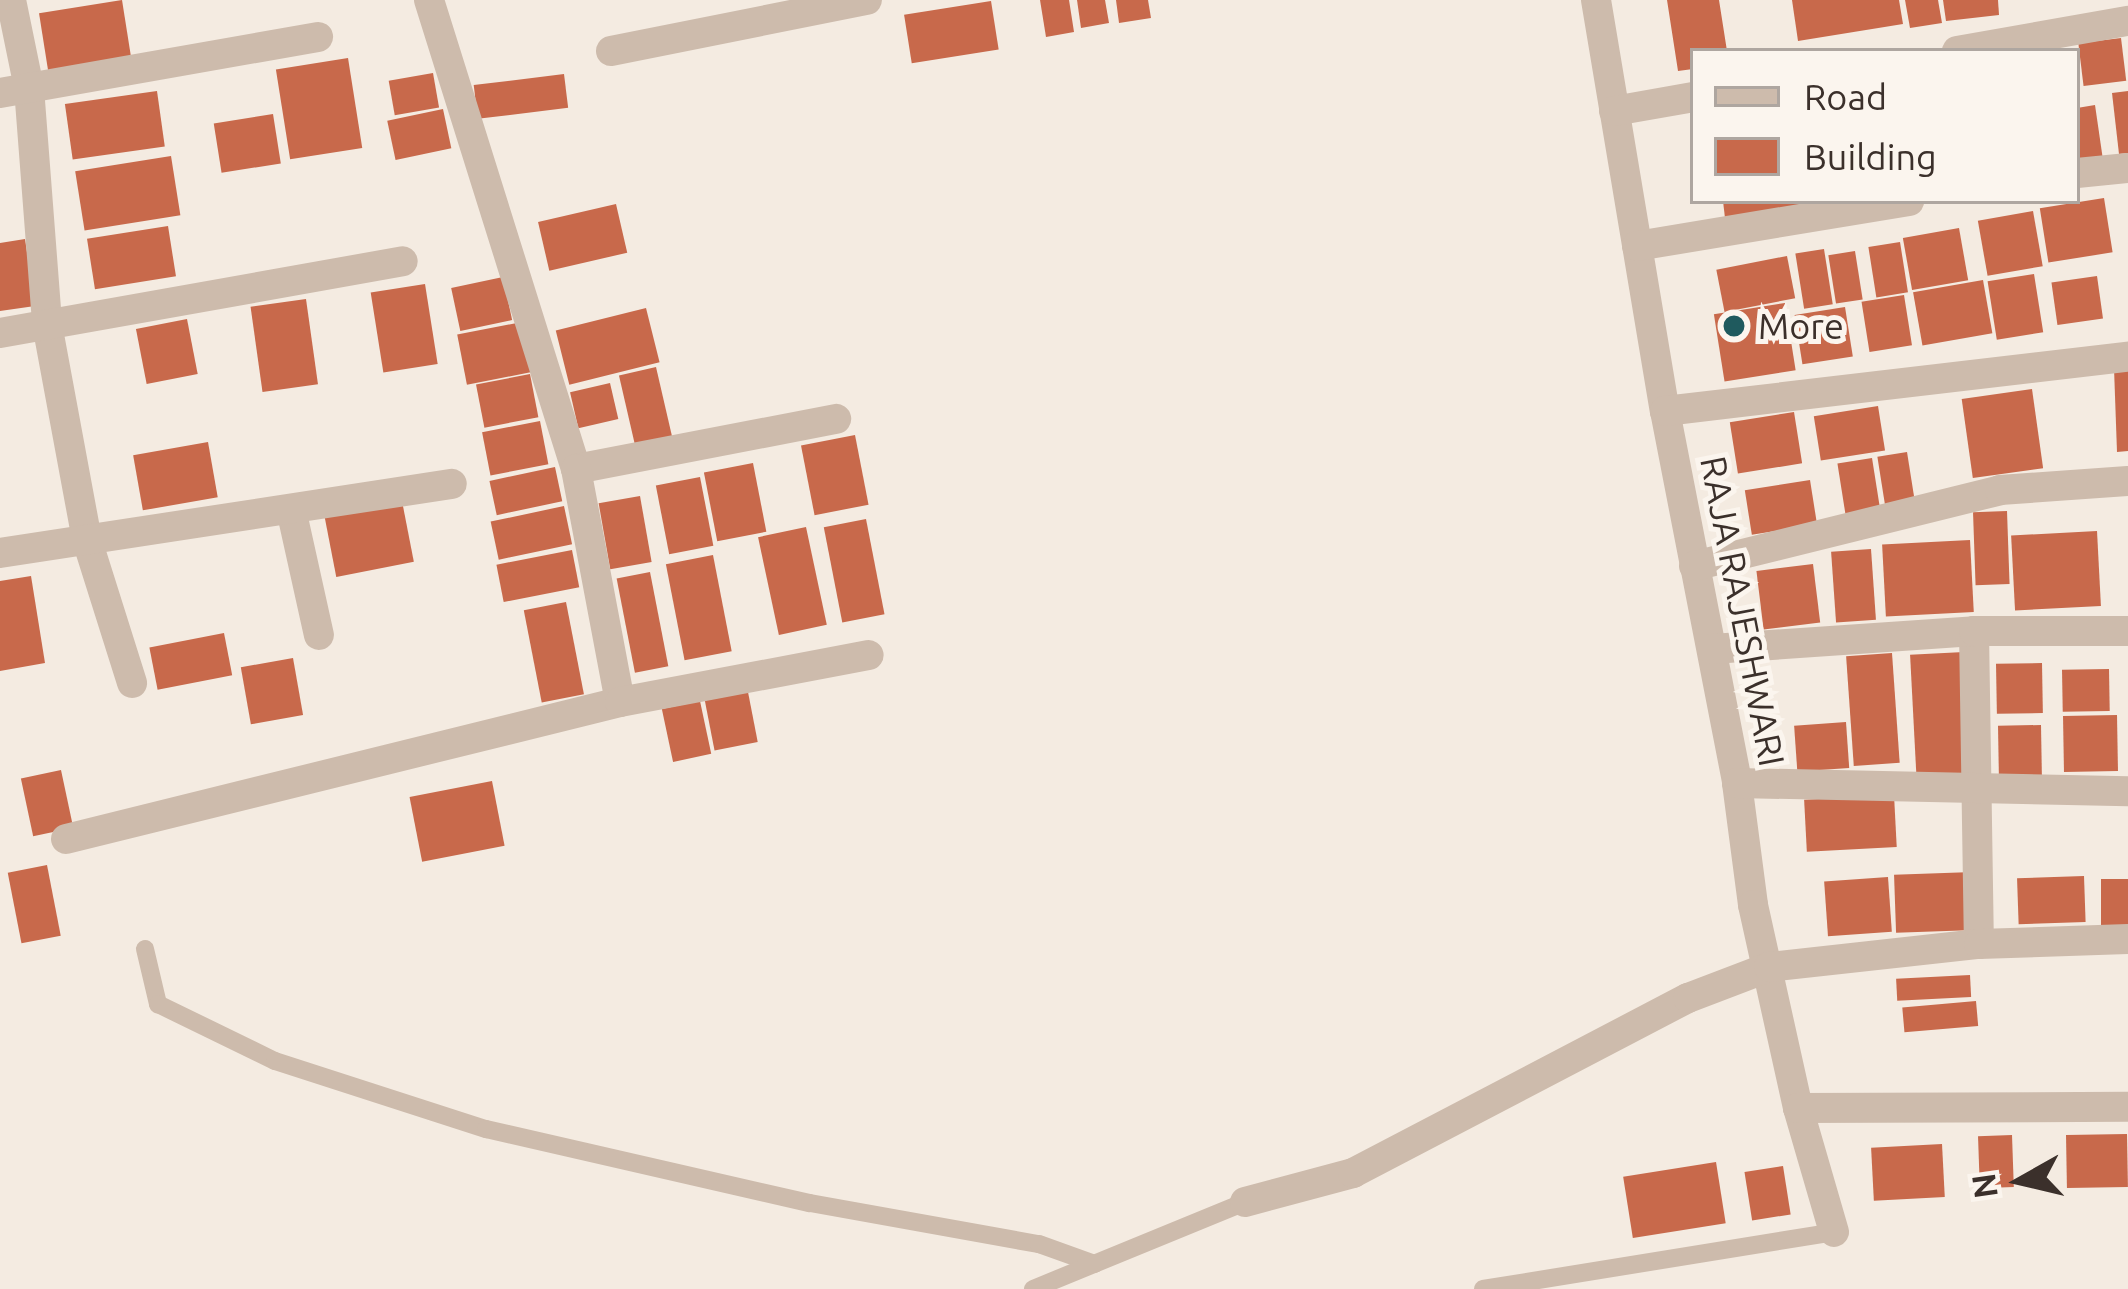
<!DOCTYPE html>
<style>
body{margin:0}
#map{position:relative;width:2128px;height:1289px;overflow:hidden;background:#f4ebe1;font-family:Ubuntu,sans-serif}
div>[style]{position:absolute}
.building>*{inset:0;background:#c8694b;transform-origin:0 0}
.service>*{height:18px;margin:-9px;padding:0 9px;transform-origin:9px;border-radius:9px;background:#cdbbac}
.minor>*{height:30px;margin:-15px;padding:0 15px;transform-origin:15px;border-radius:15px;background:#cdbbac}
.dots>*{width:33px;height:33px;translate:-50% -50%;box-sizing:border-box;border:6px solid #fbf5ee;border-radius:50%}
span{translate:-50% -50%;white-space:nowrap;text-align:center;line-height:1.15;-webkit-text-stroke:10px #fbf5ee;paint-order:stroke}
.poi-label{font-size:36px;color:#3b302b}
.left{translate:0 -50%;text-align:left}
.street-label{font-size:36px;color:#3b302b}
.legend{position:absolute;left:1690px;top:48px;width:390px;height:156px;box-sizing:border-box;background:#fbf5ee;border:3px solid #aea6a0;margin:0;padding:15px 21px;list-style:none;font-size:36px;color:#3b302b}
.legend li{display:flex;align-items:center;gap:24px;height:60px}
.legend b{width:60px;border:3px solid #aea6a0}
.north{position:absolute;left:1960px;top:1121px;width:120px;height:120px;-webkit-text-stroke:9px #fbf5ee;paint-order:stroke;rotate:262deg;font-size:33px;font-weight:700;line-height:48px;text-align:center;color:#3b302b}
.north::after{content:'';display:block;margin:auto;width:42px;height:54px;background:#3b302b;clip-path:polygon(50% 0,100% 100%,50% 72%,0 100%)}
</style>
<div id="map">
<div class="building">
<div style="left:122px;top:0;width:61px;height:84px;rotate:81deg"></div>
<div style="clip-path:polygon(1040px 0,1069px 0,1074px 32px,1046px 37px)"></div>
<div style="clip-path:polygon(1077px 0,1105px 0,1109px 23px,1081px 28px)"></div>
<div style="clip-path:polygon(1116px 0,1148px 0,1151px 18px,1119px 23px)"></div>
<div style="clip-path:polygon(1667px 0,1719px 0,1727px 51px,1693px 51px,1693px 69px,1678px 71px)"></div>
<div style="clip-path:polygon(1792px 0,1899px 0,1903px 24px,1798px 41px)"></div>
<div style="clip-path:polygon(1905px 0,1938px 0,1942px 23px,1910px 28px)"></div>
<div style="clip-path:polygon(1943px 0,1998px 0,1999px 15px,1946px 21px)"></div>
<div style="left:991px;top:1px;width:49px;height:88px;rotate:81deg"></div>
<div style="left:2121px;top:38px;width:43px;height:43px;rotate:83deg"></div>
<div style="left:348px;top:58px;width:91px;height:73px;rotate:81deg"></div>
<div style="left:433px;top:73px;width:35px;height:45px;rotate:80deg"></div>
<div style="left:564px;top:74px;width:34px;height:91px;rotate:83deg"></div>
<div style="left:157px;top:91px;width:56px;height:93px;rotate:82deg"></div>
<div style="clip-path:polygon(2128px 91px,2128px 153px,2119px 154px,2112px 93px)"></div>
<div style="clip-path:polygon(2095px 105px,2103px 160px,2077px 163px,2077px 108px)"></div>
<div style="left:443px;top:109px;width:40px;height:57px;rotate:78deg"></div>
<div style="left:273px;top:114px;width:50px;height:60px;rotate:81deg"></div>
<div style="left:171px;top:156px;width:60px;height:97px;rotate:81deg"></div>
<div style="left:2104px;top:198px;width:55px;height:65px;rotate:81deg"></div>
<div style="clip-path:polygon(1723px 201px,1804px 201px,1804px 205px,1725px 218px)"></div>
<div style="left:616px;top:204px;width:50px;height:80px;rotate:77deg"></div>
<div style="left:2033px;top:211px;width:56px;height:56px;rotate:80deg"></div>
<div style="left:168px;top:226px;width:51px;height:82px;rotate:81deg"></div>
<div style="left:1959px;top:228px;width:53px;height:57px;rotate:80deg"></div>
<div style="clip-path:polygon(25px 239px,35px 306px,0 311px,0 243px)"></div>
<div style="left:1900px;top:242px;width:51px;height:32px;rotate:81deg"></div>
<div style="left:1824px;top:249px;width:56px;height:29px;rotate:81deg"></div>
<div style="left:1855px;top:251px;width:49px;height:27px;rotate:81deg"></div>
<div style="left:1787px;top:256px;width:43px;height:72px;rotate:79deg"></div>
<div style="left:2034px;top:274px;width:59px;height:47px;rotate:81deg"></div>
<div style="left:2097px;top:276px;width:43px;height:46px;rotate:82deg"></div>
<div style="left:503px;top:277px;width:44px;height:53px;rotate:78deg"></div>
<div style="left:1983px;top:280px;width:54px;height:71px;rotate:80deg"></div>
<div style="left:425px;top:284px;width:81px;height:55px;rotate:81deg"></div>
<div style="left:1904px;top:295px;width:51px;height:43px;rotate:81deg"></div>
<div style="left:306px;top:299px;width:86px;height:56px;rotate:82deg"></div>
<div style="left:1785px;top:303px;width:68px;height:72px;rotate:81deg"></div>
<div style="left:1845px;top:307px;width:50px;height:51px;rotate:81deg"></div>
<div style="left:646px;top:308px;width:56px;height:93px;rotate:76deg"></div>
<div style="left:187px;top:319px;width:56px;height:52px;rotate:79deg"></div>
<div style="left:522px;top:322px;width:51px;height:66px;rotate:79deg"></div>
<div style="left:656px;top:367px;width:75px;height:38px;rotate:77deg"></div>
<div style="clip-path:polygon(2114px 368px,2128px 368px,2128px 451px,2117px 452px)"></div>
<div style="left:530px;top:374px;width:44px;height:55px;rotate:79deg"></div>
<div style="left:610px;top:383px;width:37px;height:41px;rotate:77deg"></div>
<div style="left:2032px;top:389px;width:80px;height:71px;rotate:82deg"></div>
<div style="left:1878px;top:406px;width:45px;height:65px;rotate:81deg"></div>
<div style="left:1794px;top:412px;width:52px;height:65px;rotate:81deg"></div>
<div style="left:540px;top:421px;width:44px;height:59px;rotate:79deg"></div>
<div style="left:855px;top:435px;width:71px;height:55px;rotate:79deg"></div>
<div style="left:208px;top:442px;width:56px;height:76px;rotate:80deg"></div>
<div style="left:1907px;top:452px;width:52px;height:30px;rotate:81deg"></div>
<div style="left:1872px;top:458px;width:54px;height:35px;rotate:81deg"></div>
<div style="left:753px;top:463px;width:70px;height:50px;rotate:79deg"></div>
<div style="left:555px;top:467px;width:35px;height:67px;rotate:78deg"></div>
<div style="left:700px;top:477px;width:70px;height:45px;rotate:79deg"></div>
<div style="left:1810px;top:480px;width:45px;height:66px;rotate:81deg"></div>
<div style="left:640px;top:496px;width:67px;height:42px;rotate:80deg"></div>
<div style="left:402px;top:501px;width:62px;height:79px;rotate:79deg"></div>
<div style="left:564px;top:506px;width:39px;height:75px;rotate:78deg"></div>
<div style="left:2007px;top:511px;width:73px;height:34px;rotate:88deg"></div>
<div style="left:866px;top:519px;width:97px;height:43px;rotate:79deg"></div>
<div style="left:806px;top:527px;width:100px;height:49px;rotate:78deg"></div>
<div style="left:2097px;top:531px;width:75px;height:86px;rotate:87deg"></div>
<div style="left:1970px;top:540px;width:72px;height:88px;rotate:87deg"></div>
<div style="left:1871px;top:549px;width:71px;height:40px;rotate:86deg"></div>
<div style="left:572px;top:550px;width:38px;height:77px;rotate:79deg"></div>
<div style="left:713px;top:555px;width:98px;height:48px;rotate:79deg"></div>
<div style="left:1813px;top:564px;width:59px;height:57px;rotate:83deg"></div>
<div style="left:650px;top:572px;width:96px;height:34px;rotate:79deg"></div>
<div style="clip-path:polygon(31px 576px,45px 663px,0 671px,0 581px)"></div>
<div style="left:566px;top:602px;width:94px;height:43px;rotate:79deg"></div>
<div style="left:224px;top:633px;width:43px;height:76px;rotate:79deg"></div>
<div style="left:1964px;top:652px;width:121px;height:54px;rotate:87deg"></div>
<div style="left:1892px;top:653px;width:110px;height:46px;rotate:86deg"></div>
<div style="left:293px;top:658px;width:58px;height:53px;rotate:80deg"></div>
<div style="left:2042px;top:663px;width:50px;height:46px;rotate:89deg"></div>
<div style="left:2109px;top:669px;width:42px;height:47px;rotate:89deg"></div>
<div style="left:748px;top:692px;width:51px;height:44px;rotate:79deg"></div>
<div style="left:700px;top:701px;width:54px;height:39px;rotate:78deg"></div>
<div style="left:2117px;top:715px;width:56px;height:54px;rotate:89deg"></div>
<div style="left:1846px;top:722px;width:46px;height:52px;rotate:86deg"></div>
<div style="left:2041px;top:725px;width:52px;height:43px;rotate:89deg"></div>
<div style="left:61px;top:770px;width:59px;height:41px;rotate:78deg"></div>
<div style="left:492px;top:781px;width:66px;height:84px;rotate:79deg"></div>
<div style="left:1894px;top:795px;width:52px;height:90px;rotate:87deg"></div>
<div style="left:47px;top:865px;width:72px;height:40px;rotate:79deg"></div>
<div style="left:1973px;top:872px;width:58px;height:79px;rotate:88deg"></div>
<div style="left:2084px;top:876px;width:46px;height:67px;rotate:88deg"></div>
<div style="left:1888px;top:877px;width:55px;height:64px;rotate:86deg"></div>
<div style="left:2128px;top:879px;width:49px;height:27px;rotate:90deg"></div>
<div style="left:1970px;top:975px;width:22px;height:74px;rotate:87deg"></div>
<div style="left:1976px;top:1001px;width:25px;height:74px;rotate:85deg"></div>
<div style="left:2127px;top:1134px;width:53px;height:61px;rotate:89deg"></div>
<div style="left:2012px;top:1135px;width:52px;height:34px;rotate:88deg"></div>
<div style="left:1942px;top:1144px;width:53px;height:71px;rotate:87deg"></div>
<div style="left:1716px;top:1162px;width:62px;height:94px;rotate:81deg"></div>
<div style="left:1783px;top:1166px;width:49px;height:39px;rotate:81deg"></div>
</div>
<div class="service">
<div style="left:145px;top:949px;width:57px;rotate:76.7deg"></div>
<div style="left:158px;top:1004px;width:130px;rotate:26deg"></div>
<div style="left:275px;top:1061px;width:222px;rotate:17.9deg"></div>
<div style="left:486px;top:1129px;width:332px;rotate:12.9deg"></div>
<div style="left:810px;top:1203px;width:233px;rotate:10.2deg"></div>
<div style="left:1039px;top:1244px;width:59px;rotate:19.7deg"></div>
<div style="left:1033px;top:1289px;width:229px;rotate:-22.3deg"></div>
<div style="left:1483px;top:1289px;width:356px;rotate:-9.2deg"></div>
</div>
<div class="minor">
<div style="left:11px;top:0;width:90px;rotate:78.4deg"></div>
<div style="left:29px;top:88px;width:237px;rotate:85.6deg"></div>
<div style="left:47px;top:324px;width:220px;rotate:79.5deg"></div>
<div style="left:87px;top:540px;width:150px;rotate:72.5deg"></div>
<div style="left:429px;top:0;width:491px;rotate:72.6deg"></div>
<div style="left:576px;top:469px;width:265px;rotate:-10.9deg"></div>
<div style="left:1596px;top:0;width:417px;rotate:80.5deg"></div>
<div style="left:1665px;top:411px;width:379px;rotate:79deg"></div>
<div style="left:1737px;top:783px;width:123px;rotate:82.5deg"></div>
<div style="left:1753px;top:905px;width:208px;rotate:77.5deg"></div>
<div style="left:1798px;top:1108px;width:129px;rotate:73.8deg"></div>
<div style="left:611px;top:51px;width:261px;rotate:-11.3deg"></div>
<div style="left:1957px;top:51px;width:174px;rotate:-10deg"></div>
<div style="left:0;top:93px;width:323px;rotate:-10deg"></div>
<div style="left:1614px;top:111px;width:80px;rotate:-10deg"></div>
<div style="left:2077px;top:173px;width:51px;rotate:-5.6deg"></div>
<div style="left:1637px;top:246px;width:276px;rotate:-9.4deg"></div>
<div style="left:0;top:333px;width:409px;rotate:-10.1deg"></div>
<div style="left:1665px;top:411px;width:466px;rotate:-6.7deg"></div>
<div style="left:576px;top:469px;width:237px;rotate:79.3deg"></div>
<div style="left:291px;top:509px;width:129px;rotate:77.5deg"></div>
<div style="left:0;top:553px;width:457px;rotate:-8.7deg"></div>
<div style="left:1694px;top:566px;width:315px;rotate:-13.9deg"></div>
<div style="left:2000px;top:490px;width:128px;rotate:-4deg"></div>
<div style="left:1974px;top:631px;width:313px;rotate:89.1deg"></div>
<div style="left:1712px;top:649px;width:263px;rotate:-3.9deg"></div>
<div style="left:1974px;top:631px;width:154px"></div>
<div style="left:1737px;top:783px;width:391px;rotate:1.2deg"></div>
<div style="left:66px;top:839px;width:571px;rotate:-13.89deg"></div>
<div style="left:620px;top:702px;width:253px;rotate:-10.7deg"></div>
<div style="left:1798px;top:1108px;width:330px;rotate:-0.2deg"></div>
<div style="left:1245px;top:1202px;width:112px;rotate:-15deg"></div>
<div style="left:1353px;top:1173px;width:378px;rotate:-27.6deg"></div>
<div style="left:1688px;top:998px;width:87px;rotate:-20.9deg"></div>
<div style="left:1769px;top:967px;width:211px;rotate:-6.3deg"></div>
<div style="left:1979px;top:944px;width:149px;rotate:-1.9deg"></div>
</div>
<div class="dots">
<div style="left:1734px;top:326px;background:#1f5a5e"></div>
</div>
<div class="poi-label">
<span class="left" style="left:1758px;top:326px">More</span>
</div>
<div class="street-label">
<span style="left:1743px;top:611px;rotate:79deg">RAJA RAJESHWARI</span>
</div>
<ul class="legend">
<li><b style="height:15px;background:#cdbbac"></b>Road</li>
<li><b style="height:33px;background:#c8694b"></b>Building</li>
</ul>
<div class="north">N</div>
</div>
